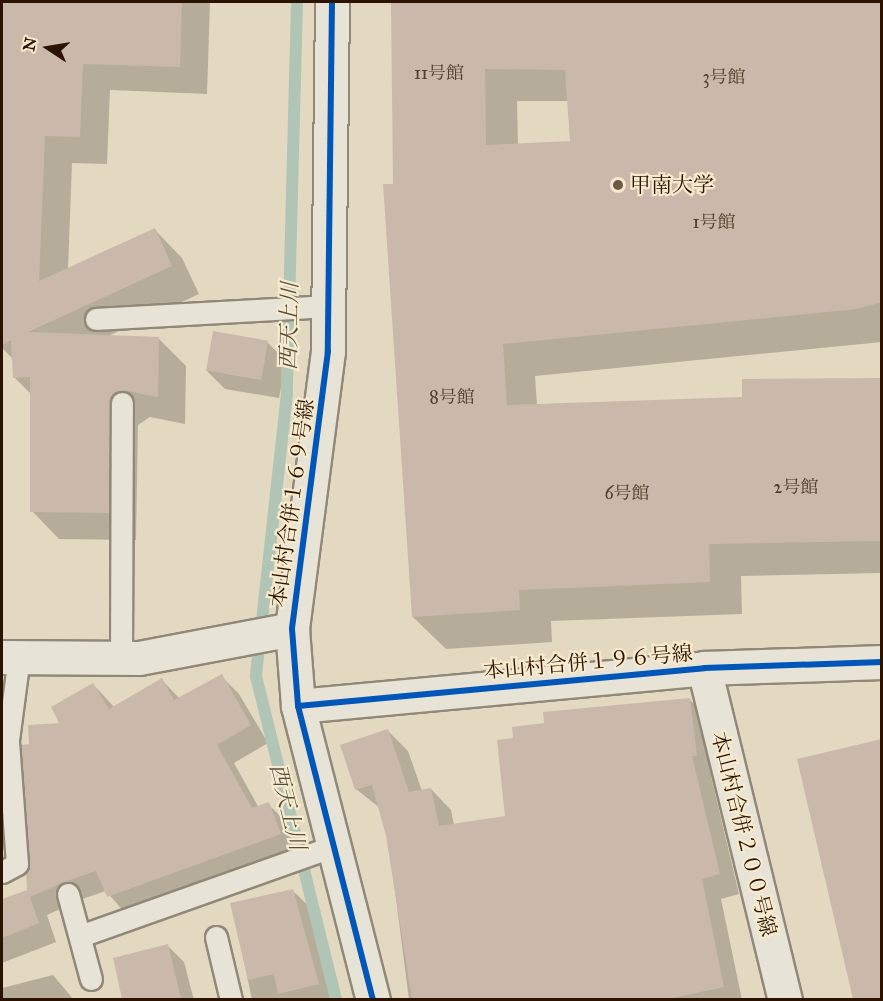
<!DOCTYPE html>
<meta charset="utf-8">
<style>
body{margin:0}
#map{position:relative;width:883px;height:1001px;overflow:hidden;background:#e3d9c1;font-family:"IM FELL Great Primer","Noto Serif JP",serif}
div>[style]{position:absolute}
.shadow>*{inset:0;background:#0003}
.stream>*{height:12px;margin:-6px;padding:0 6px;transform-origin:6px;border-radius:6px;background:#b1c5b6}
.building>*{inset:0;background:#cab9aa;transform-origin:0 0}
.roads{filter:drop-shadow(2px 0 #918878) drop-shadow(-2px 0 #918878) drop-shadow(0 2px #918878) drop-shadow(0 -2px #918878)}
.service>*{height:21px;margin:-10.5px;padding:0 10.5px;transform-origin:10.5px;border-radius:10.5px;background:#e8e3d7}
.minor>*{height:33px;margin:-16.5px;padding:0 16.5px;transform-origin:16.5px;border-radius:16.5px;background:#e8e3d7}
.tertiary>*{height:33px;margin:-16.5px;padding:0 16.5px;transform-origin:16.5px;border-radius:16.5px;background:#e8e3d7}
.cycleway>*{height:6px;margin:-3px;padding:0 3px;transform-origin:3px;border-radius:3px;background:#0057b8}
.dots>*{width:16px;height:16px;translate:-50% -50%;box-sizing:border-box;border:3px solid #f7eacd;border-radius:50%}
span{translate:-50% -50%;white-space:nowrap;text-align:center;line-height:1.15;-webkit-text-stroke:4.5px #f7eacd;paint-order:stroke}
.number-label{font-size:18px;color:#543c2a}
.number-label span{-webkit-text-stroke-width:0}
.poi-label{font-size:21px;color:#2c1300}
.left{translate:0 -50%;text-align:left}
.street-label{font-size:21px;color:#2c1300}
.water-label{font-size:22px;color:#534e3e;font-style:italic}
.frame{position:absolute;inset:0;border:3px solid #2c1300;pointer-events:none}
.north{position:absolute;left:18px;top:18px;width:60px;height:60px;-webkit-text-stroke:4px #f7eacd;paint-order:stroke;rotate:282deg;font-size:16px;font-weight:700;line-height:24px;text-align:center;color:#2c1300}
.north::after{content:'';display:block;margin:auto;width:21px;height:27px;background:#2c1300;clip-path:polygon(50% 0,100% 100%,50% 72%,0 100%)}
</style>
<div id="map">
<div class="shadow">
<div style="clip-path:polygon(2px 2px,210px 2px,207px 94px,110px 90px,107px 164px,72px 163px,68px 270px,155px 230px,182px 258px,199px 294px,106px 337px,159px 339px,186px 366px,185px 424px,150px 417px,138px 425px,136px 540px,59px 539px,32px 511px,31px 394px,14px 377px,14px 360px,2px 348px)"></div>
<div style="clip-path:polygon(evenodd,392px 2px,882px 2px,882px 342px,535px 376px,537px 405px,743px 398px,882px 379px,882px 573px,741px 576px,742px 614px,551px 621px,552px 642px,446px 649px,413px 617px,392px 2px,517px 101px,569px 101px,572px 142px,518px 145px,517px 101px)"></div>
<div style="clip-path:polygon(267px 342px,286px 361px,279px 398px,225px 389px,206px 370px)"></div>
<div style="clip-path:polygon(221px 676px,239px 694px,268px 743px,234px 763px,259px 808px,268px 804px,286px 822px,298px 852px,126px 914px,106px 891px,82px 899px,47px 915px,56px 942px,2px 963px,2px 900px,28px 891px,31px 746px,62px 724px,93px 684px,114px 707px,162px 680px,180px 699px)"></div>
<div style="clip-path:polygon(689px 699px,710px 720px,716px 775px,711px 776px,739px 894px,721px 899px,742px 1000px,409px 1000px,388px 836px,380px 808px,356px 789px,388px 731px,408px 751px,422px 791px,431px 789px,451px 810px,454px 825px,507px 817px)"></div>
<div style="clip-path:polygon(293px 891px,312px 909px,335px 1000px,252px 1000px,232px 904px)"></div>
<div style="clip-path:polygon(167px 945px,184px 962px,194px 1000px,124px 1000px,115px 959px)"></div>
<div style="clip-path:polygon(53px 975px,74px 1000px,2px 1000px,2px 988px)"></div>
</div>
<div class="stream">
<div style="left:297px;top:2px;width:392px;rotate:91.5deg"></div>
<div style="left:287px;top:394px;width:284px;rotate:96.3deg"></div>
<div style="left:256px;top:676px;width:334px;rotate:76.1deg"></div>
</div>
<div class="building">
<div style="clip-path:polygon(2px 2px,182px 2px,180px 67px,83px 64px,80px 137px,45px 136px,39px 281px,155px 228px,172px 266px,28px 332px,159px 337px,158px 397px,123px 390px,111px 397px,109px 513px,30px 512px,30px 377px,13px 378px,11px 340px,2px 345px)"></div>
<div style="clip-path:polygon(evenodd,391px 2px,880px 2px,882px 302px,857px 309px,503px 344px,507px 405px,742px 397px,742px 379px,882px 378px,882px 541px,709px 544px,710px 582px,519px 590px,520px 610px,412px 617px,383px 184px,393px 184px,391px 2px,485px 69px,565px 70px,570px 141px,486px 145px,485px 69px)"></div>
<div style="left:213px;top:331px;width:56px;height:40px;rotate:10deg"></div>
<div style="clip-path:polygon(222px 674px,251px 725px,217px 745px,252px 808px,269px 802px,281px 834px,107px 897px,96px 871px,64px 882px,30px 897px,39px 923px,2px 938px,2px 899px,27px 890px,21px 745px,29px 744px,28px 725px,59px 723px,51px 707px,93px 683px,109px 709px,162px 678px,174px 700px)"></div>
<div style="clip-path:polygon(690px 698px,697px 756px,692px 756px,720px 874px,702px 879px,724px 987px,668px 999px,412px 999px,386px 836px,372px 785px,355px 790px,340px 745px,388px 729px,409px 792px,431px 788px,439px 826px,505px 816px,497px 740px,513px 738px,512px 727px,544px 723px,543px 712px)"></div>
<div style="clip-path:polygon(882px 739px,882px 999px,853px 999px,797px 759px)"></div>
<div style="clip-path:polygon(293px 889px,319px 984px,278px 994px,274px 974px,248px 980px,230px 903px)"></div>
<div style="clip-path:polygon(168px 944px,181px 999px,122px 999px,113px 958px)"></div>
</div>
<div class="roads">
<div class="service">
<div style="left:96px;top:319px;width:232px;rotate:-3.2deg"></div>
<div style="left:121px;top:658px;width:255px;rotate:-89.8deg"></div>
<div style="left:2px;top:872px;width:17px;rotate:-28deg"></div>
<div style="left:17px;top:864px;width:124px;rotate:-94.2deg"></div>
<div style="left:8px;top:740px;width:85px;rotate:-82.5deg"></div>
<div style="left:68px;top:894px;width:88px;rotate:74.9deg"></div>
<div style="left:80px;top:936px;width:269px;rotate:-19.5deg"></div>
<div style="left:216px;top:937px;width:65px;rotate:76.6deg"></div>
</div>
<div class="minor">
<div style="left:2px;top:657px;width:137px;rotate:0.4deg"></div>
<div style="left:139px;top:658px;width:156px;rotate:-10.7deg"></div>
<div style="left:704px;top:668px;width:342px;rotate:76.3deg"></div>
<div style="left:298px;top:706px;width:408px;rotate:-5.3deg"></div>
<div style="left:704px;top:668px;width:178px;rotate:-1.9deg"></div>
</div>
<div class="tertiary">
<div style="left:332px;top:2px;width:349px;rotate:90.7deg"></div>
<div style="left:328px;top:351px;width:280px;rotate:97.4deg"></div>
<div style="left:292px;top:629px;width:77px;rotate:85.5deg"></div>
<div style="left:298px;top:706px;width:303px;rotate:75.7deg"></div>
</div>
</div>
<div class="cycleway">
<div style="left:332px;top:2px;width:349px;rotate:90.7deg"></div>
<div style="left:328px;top:351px;width:280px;rotate:97.4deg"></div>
<div style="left:292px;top:629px;width:77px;rotate:85.5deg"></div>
<div style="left:298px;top:706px;width:303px;rotate:75.7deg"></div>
<div style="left:298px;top:706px;width:408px;rotate:-5.3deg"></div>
<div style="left:704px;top:668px;width:178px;rotate:-1.9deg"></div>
</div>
<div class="dots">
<div style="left:618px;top:185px;background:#6c5844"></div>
</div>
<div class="number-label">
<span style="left:439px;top:73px">11号館</span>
<span style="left:724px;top:77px">3号館</span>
<span style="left:714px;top:222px">1号館</span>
<span style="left:452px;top:397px">8号館</span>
<span style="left:796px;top:487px">2号館</span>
<span style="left:627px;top:493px">6号館</span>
</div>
<div class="poi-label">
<span class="left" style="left:630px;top:185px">甲南大学</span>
</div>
<div class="street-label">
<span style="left:292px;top:503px;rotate:-82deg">本山村合併１６９号線</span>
<span style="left:588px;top:662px;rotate:-5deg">本山村合併１９６号線</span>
<span style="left:744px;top:834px;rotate:76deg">本山村合併２００号線</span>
</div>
<div class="water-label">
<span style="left:289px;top:326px;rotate:-89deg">西天上川</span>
<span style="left:288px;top:807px;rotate:76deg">西天上川</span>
</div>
<div class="frame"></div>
<div class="north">N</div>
</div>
